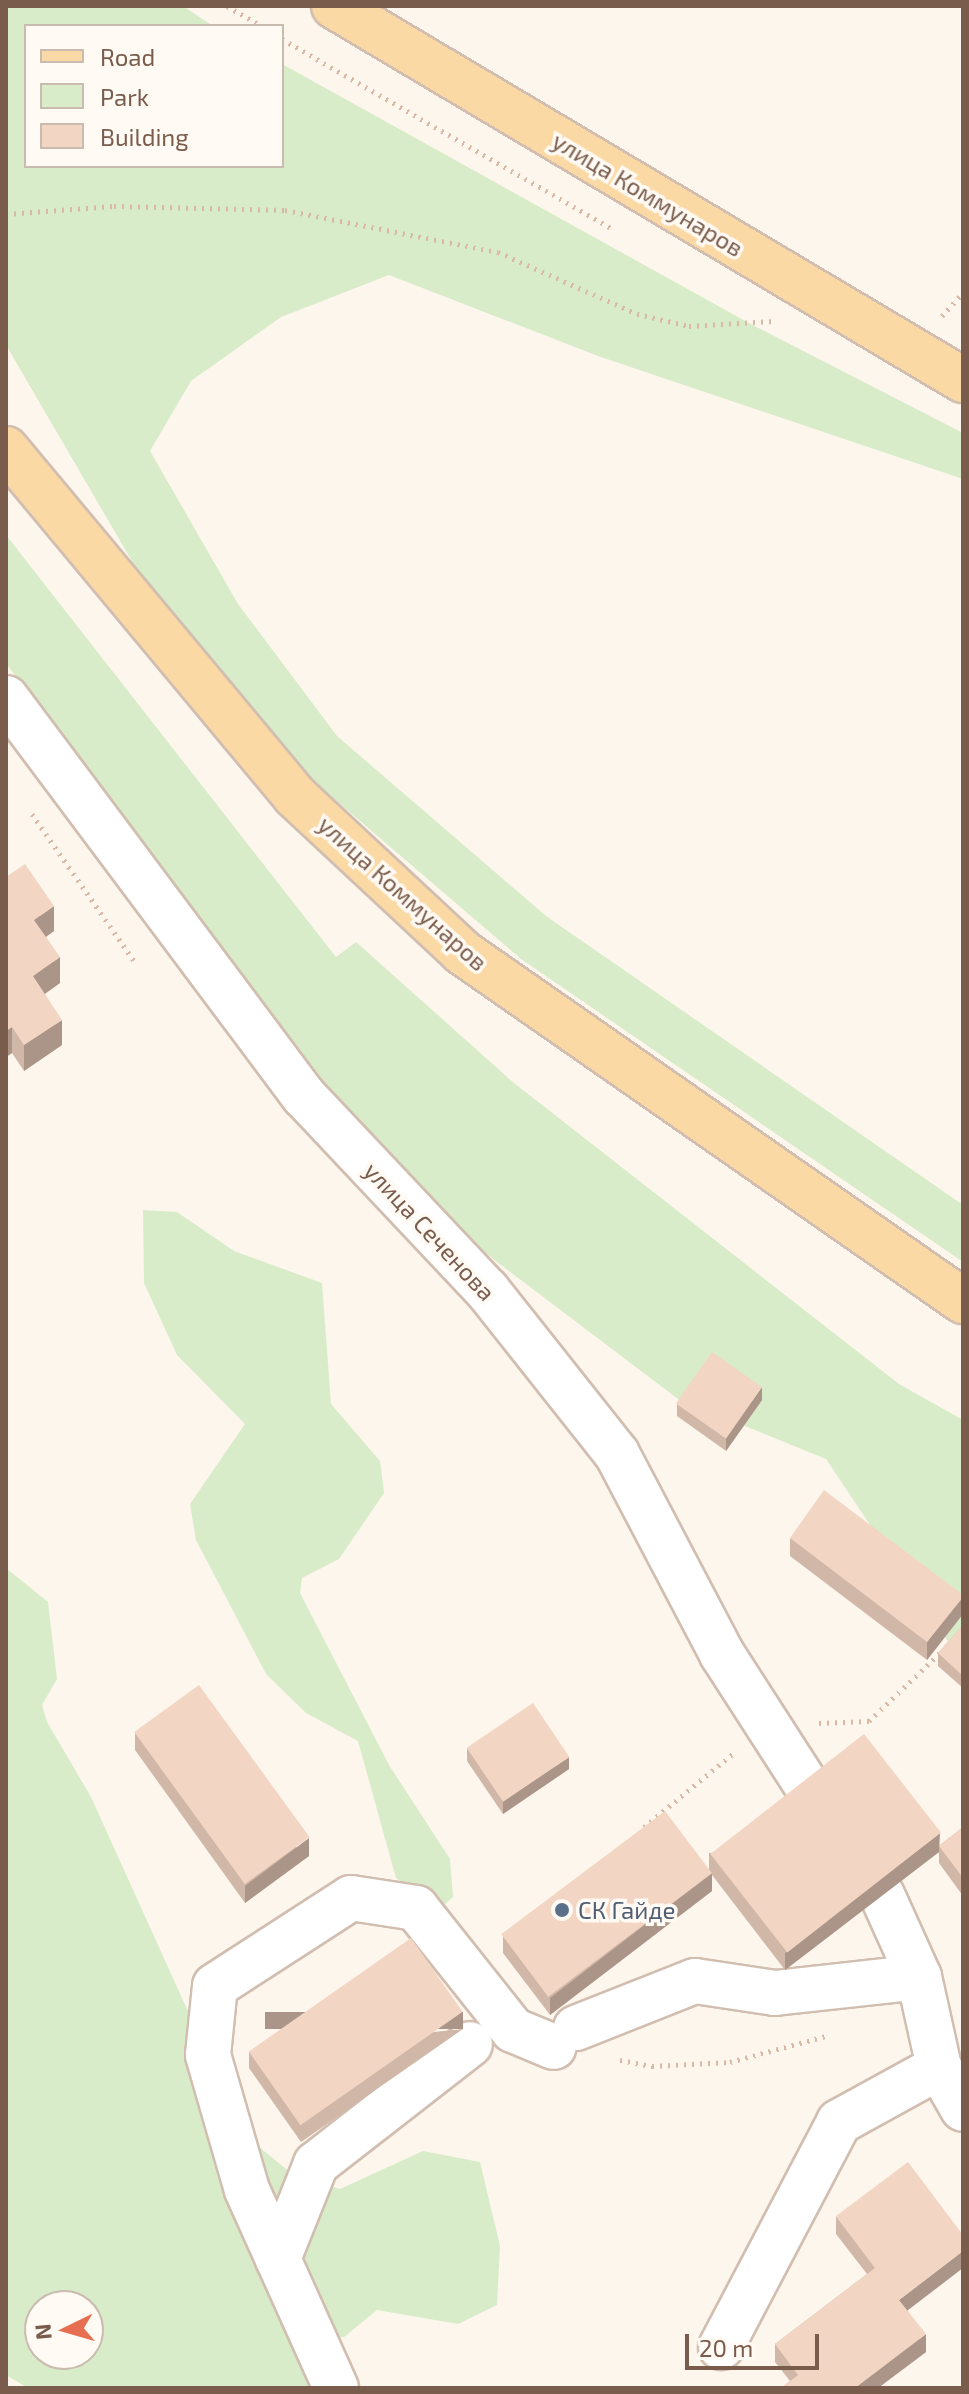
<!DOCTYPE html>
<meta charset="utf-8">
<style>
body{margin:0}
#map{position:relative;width:969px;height:2394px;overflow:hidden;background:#fdf6ec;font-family:"Exo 2",sans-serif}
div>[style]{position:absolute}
.green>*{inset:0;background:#d8ecc9}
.path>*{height:5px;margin-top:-2.5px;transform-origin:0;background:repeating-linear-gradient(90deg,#d9b8a5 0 2px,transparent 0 8px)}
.roads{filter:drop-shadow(2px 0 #d1beb0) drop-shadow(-2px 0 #d1beb0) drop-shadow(0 2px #d1beb0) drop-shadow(0 -2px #d1beb0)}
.minor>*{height:44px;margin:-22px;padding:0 22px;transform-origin:22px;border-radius:22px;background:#fff}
.major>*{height:44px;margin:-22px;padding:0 22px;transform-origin:22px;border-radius:22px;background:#fbd9a5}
.wall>*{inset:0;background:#d1b7a8}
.shaded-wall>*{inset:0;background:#aa9588;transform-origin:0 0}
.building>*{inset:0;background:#f3d5c3;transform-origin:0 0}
.dots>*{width:22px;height:22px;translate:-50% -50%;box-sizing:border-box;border:4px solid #fffaf3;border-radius:50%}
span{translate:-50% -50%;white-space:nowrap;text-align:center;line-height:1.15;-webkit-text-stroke:7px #fffaf3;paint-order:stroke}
.street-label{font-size:24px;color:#7a5c4d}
.service-label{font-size:24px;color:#4e5e75}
.left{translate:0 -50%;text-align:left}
.frame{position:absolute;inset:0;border:8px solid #7a5c4d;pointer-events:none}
.legend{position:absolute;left:24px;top:24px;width:260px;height:144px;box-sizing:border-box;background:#fffaf3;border:2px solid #cabbb1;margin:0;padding:10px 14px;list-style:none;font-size:24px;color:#7a5c4d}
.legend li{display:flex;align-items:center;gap:16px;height:40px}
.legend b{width:40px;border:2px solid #cabbb1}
.north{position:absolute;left:24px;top:2290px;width:80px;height:80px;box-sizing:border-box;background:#fffaf3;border:2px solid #cabbb1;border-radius:50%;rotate:265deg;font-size:22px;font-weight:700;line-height:32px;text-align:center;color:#7a5c4d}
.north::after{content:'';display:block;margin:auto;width:28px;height:36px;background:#e76f51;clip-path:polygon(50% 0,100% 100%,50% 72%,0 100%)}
.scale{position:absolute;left:685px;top:2334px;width:134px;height:36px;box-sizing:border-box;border:4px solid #7a5c4d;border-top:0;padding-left:10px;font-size:24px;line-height:28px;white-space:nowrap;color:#7a5c4d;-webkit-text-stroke:6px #fffaf3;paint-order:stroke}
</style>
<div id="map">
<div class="green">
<div style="clip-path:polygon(6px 6px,183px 6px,213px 26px,26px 26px,26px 166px,282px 166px,282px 64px,747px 322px,963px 433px,963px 479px,598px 356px,389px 275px,281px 317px,191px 381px,150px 451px,238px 604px,337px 736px,546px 916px,963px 1205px,963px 1262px,521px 959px,207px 690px,6px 345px)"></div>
<div style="clip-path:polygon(6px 535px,336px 957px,356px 942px,514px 1083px,899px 1384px,963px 1420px,963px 1664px,826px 1459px,678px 1399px,414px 1199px,245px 993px,6px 663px)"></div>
<div style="clip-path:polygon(143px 1210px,177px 1212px,234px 1251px,322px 1283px,331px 1404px,380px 1461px,384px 1493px,339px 1559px,302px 1578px,300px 1593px,389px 1765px,450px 1859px,453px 1897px,437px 1911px,396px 1878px,358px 1741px,306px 1713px,266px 1674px,196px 1540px,190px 1504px,245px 1424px,177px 1355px,144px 1283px)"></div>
<div style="clip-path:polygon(evenodd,6px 1568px,48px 1602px,57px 1679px,42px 1705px,47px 1722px,91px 1797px,244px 2135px,291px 2173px,340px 2189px,423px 2151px,480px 2162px,500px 2246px,497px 2305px,458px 2324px,377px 2310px,344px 2337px,313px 2340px,335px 2388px,28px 2388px,6px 2375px,6px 1568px,40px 2306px,88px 2306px,88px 2354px,40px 2354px,40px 2306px)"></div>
</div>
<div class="path">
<div style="left:227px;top:6px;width:39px;rotate:30deg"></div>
<div style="left:282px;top:39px;width:382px;rotate:29.9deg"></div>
<div style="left:6px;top:214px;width:108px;rotate:-4.2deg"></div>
<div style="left:114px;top:206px;width:171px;rotate:1.3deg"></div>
<div style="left:285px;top:210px;width:217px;rotate:11.2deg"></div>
<div style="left:498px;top:252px;width:152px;rotate:24deg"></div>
<div style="left:637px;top:314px;width:53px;rotate:13deg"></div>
<div style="left:689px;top:326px;width:85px;rotate:-3.4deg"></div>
<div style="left:942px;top:316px;width:31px;rotate:-48deg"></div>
<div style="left:32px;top:814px;width:179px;rotate:55.2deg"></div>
<div style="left:819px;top:1723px;width:50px;rotate:-2.3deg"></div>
<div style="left:869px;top:1721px;width:100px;rotate:-43.8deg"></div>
<div style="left:644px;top:1827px;width:118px;rotate:-39.5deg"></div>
<div style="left:620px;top:2060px;width:33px;rotate:11deg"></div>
<div style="left:652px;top:2066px;width:78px;rotate:-2.9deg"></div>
<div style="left:730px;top:2062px;width:99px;rotate:-15.2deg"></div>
</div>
<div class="roads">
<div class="minor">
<div style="left:6px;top:698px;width:497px;rotate:53.2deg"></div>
<div style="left:304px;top:1096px;width:267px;rotate:46.7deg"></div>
<div style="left:487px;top:1290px;width:209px;rotate:51.6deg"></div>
<div style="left:617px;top:1454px;width:226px;rotate:62.3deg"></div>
<div style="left:722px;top:1654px;width:164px;rotate:57.2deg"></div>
<div style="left:882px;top:1895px;width:90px;rotate:65.7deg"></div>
<div style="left:919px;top:1977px;width:92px;rotate:77.5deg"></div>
<div style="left:939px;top:2067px;width:48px;rotate:60.3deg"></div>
<div style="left:576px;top:2028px;width:128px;rotate:-21.6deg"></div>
<div style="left:695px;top:1981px;width:81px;rotate:8.5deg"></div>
<div style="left:775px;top:1993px;width:145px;rotate:-6.3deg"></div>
<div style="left:278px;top:2259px;width:102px;rotate:-68.2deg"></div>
<div style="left:316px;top:2164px;width:195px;rotate:-37.9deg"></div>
<div style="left:721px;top:2347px;width:254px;rotate:-62.3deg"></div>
<div style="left:839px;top:2122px;width:114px;rotate:-28.8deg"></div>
<div style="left:336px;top:2388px;width:217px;rotate:-114.2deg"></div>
<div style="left:247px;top:2190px;width:141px;rotate:-106.1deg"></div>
<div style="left:208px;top:2055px;width:69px;rotate:-84.2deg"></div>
<div style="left:215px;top:1986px;width:162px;rotate:-32.9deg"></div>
<div style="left:351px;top:1898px;width:66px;rotate:8.7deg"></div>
<div style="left:416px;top:1908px;width:156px;rotate:51.5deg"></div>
<div style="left:513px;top:2030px;width:44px;rotate:22.5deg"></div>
</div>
<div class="major">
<div style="left:334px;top:6px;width:732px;rotate:30.74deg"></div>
<div style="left:6px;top:449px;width:452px;rotate:50.2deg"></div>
<div style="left:295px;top:796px;width:229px;rotate:43deg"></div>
<div style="left:462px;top:952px;width:611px;rotate:34.86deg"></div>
</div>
</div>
<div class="wall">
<div style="clip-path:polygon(6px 877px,54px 931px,46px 937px,60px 983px,45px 994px,62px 1045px,24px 1071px,12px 1053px,6px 1057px)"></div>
<div style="clip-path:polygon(762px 1400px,726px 1451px,677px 1416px,677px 1404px)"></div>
<div style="clip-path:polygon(790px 1538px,963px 1595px,963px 1614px,927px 1660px,790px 1556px)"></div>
<div style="clip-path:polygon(963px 1625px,963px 1688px,938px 1666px,938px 1653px)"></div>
<div style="clip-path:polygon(135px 1733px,309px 1856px,245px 1903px,135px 1750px)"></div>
<div style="clip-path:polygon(467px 1748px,569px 1769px,503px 1814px,467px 1761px)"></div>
<div style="clip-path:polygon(963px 1827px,963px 1896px,939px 1863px,939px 1852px,785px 1970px,712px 1875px,712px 1891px,550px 2015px,503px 1953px,503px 1936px,709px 1869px,709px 1853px,940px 1845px)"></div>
<div style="clip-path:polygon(463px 2029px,301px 2142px,249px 2068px,249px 2051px)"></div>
<div style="clip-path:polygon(836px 2216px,908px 2311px,926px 2352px,878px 2388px,781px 2388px,790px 2381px,775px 2362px,775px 2344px,867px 2274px,836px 2234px)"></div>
</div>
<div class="shaded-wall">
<div style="clip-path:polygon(54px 906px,54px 931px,34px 945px,34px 920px)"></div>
<div style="clip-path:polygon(60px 957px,60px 983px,33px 1002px,33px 976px)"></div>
<div style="clip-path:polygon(62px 1020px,62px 1045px,24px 1071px,24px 1045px)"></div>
<div style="clip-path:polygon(12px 1027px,12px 1053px,6px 1057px,6px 1031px)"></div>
<div style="clip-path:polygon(762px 1387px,762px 1400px,726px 1451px,726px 1439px)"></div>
<div style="clip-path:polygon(963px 1597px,963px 1614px,927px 1660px,927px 1642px)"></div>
<div style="clip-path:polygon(569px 1757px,569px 1769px,503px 1814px,503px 1802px)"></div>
<div style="clip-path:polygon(940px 1833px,939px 1852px,785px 1970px,785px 1953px)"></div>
<div style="clip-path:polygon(309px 1838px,309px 1856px,245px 1903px,245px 1886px)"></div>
<div style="clip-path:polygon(712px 1873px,712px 1891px,550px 2015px,550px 1998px)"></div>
<div style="left:463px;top:2012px;width:17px;height:198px;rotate:90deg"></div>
<div style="clip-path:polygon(963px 2251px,963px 2268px,899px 2317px,899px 2300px)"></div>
<div style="clip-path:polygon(926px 2334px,926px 2352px,878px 2388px,855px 2388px)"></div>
</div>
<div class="building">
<div style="clip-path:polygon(25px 864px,54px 906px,34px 920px,60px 957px,33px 976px,62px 1020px,24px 1045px,12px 1027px,6px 1031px,6px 877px)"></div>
<div style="left:712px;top:1352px;width:61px;height:63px;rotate:35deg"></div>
<div style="clip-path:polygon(824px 1490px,963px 1595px,963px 1597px,927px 1642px,790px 1538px)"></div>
<div style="clip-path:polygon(963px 1625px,963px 1676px,938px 1653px)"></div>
<div style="left:199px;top:1685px;width:188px;height:80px;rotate:54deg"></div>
<div style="left:533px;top:1703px;width:65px;height:80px;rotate:56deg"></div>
<div style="left:864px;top:1734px;width:125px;height:195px;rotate:52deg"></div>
<div style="left:665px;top:1811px;width:78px;height:205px;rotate:53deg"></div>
<div style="clip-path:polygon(963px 1827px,963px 1878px,939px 1846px)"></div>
<div style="left:411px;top:1938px;width:90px;height:198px;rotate:55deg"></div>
<div style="clip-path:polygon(908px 2162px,963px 2235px,963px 2251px,899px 2300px,926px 2334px,855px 2388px,781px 2388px,798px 2375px,775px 2344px,875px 2268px,836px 2216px)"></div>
</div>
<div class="dots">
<div style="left:562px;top:1910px;background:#5c6f8a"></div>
</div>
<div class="street-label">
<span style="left:648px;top:194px;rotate:31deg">улица Коммунаров</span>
<span style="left:403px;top:893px;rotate:42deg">улица Коммунаров</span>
<span style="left:430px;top:1231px;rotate:47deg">улица Сеченова</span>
</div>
<div class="service-label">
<span class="left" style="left:578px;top:1910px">СК Гайде</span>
</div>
<div class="frame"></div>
<ul class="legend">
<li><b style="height:10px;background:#fbd9a5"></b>Road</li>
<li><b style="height:22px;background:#d8ecc9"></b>Park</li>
<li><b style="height:22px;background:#f3d5c3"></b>Building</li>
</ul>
<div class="north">N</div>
<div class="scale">20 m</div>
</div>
